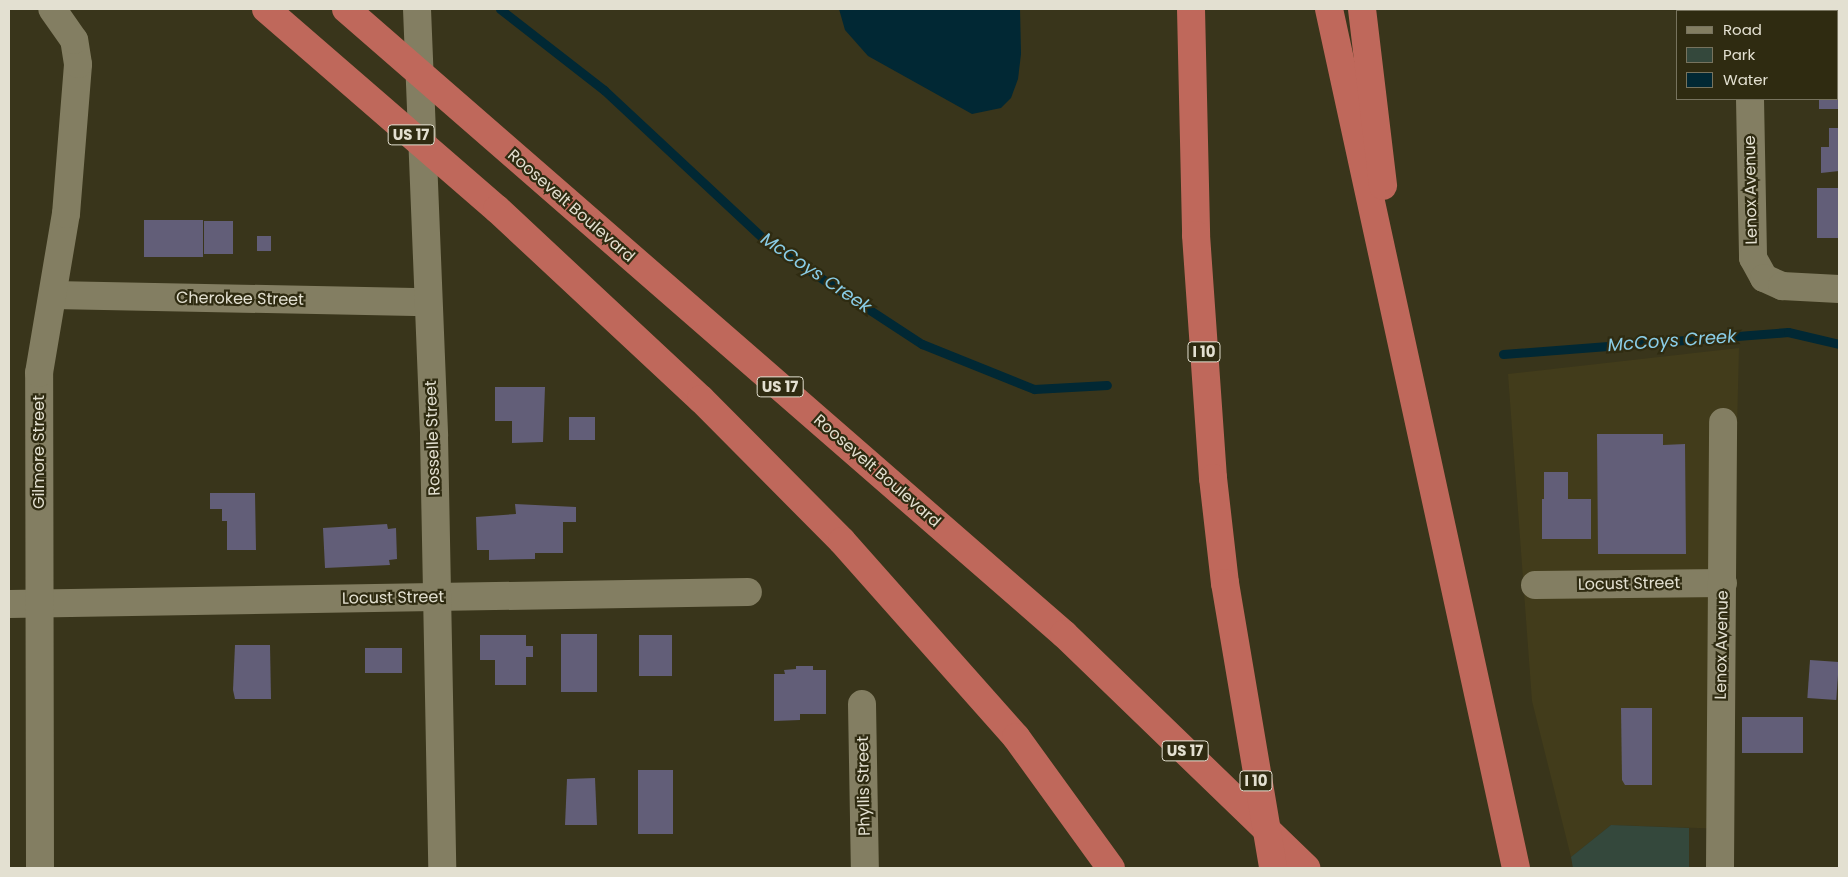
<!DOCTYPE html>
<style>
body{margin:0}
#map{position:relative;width:1848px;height:877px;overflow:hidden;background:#39351b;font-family:Poppins,sans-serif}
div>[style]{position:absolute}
.built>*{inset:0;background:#423c1b}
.green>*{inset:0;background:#34483c}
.water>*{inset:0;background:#012834}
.stream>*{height:9px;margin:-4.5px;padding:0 4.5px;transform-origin:4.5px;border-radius:4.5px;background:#012834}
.building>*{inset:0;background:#625e78;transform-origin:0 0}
.minor>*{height:28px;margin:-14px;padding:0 14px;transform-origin:14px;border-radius:14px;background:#837e62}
.tertiary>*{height:28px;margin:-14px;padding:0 14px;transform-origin:14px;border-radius:14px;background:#837e62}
.motorway>*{height:28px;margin:-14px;padding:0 14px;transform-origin:14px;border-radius:14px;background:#bf685b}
span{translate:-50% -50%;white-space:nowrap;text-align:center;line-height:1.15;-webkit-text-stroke:4.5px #2f2b11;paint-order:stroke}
.shield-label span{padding:1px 4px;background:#2f2b11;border:1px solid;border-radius:4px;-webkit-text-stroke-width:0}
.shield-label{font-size:15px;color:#e3e0d1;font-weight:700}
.street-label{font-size:16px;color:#e3e0d1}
.water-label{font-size:18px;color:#8acde7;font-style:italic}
.frame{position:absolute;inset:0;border:10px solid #e3e0d1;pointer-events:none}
.legend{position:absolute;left:1676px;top:10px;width:162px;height:90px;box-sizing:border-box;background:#2f2b11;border:1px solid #77735e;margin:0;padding:6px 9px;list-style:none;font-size:15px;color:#e3e0d1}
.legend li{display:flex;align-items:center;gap:10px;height:25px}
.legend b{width:25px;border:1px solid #77735e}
</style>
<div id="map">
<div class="built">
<div style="clip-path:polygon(1739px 348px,1727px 829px,1611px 825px,1571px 857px,1532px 701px,1508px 374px)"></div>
</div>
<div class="green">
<div style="clip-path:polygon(1611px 825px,1689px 828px,1689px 868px,1573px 868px,1571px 857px)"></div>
</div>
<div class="water">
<div style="clip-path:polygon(839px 9px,1020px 9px,1021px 54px,1018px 79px,1011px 98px,1001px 108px,972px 114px,868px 56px,845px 30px)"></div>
</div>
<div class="stream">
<div style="left:500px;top:9px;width:132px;rotate:37.9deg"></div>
<div style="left:604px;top:90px;width:226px;rotate:43deg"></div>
<div style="left:769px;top:244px;width:183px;rotate:33.2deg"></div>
<div style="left:922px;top:344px;width:121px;rotate:21.9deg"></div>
<div style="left:1034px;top:389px;width:73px;rotate:-3.1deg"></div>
<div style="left:1503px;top:354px;width:286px;rotate:-4.4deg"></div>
<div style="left:1788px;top:332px;width:52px;rotate:13.2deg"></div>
</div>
<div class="building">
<div style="clip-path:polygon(1818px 9px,1839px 9px,1839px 44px,1837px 11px)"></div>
<div style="clip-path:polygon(1837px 62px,1839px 109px,1819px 109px,1819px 99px,1837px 99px)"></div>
<div style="clip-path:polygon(1829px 128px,1839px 128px,1839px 171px,1821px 173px,1821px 147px,1829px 147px)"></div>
<div style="left:1817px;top:188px;width:22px;height:50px"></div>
<div style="left:144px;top:220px;width:59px;height:37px"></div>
<div style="left:204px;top:221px;width:29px;height:33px"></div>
<div style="left:257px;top:236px;width:14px;height:15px"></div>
<div style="clip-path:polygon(495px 387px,545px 387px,543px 442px,512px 443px,512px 421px,495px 421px)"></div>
<div style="left:569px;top:417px;width:26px;height:23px"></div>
<div style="clip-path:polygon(1597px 434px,1663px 434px,1663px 445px,1685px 444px,1686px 554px,1598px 554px)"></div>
<div style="left:1544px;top:472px;width:24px;height:27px"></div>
<div style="clip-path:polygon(210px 493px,255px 493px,256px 550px,227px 550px,227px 521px,222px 521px,222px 509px,210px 509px)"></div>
<div style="left:1591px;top:499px;width:40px;height:49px;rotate:90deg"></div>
<div style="clip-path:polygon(515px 504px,576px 507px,576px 522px,563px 522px,563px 553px,535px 553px,535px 559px,489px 560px,489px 550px,477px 550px,476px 517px,516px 514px)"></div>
<div style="clip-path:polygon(387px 524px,388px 529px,396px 528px,397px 559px,389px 560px,390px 565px,325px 568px,323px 528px)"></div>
<div style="left:597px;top:634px;width:58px;height:36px;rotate:90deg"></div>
<div style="clip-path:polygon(480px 635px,526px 635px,526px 646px,533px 646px,533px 657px,526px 657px,526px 685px,495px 685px,495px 660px,480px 660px)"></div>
<div style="left:639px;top:635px;width:33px;height:41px"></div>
<div style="clip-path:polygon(235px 645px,270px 645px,271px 699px,235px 699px,233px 690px)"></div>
<div style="left:365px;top:648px;width:37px;height:25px"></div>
<div style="left:1810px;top:660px;width:29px;height:38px;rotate:4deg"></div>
<div style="clip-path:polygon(796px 666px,813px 666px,813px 670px,826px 670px,826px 714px,800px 714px,800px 720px,774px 721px,774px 674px,785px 674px,784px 670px,796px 669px)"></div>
<div style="clip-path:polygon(1621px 708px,1652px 708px,1652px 785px,1625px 785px,1622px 780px)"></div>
<div style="left:1742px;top:717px;width:61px;height:36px"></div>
<div style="left:673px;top:770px;width:64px;height:35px;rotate:90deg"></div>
<div style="clip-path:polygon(595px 778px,597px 825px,565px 825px,567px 779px)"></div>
</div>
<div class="minor">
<div style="left:1749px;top:9px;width:2px;rotate:90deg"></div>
<div style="left:1750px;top:99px;width:159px;rotate:88.9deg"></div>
<div style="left:1753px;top:258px;width:23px;rotate:61deg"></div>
<div style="left:1764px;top:278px;width:20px;rotate:24deg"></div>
<div style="left:1782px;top:286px;width:57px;rotate:3deg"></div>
<div style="left:53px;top:295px;width:374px;rotate:1.1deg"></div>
<div style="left:1535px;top:585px;width:188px;rotate:-0.6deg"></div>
<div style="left:9px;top:604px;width:739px;rotate:-0.93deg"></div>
<div style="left:862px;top:704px;width:164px;rotate:89deg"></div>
<div style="left:40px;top:868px;width:495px;rotate:-90.1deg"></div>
<div style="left:39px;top:373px;width:161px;rotate:-80.4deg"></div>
<div style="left:66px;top:214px;width:150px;rotate:-85.4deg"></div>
<div style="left:78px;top:64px;width:24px;rotate:-99deg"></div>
<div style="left:74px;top:40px;width:38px;rotate:-125deg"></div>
<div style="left:1720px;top:868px;width:446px;rotate:-89.6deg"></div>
</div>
<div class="tertiary">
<div style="left:417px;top:9px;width:427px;rotate:87.7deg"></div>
<div style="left:434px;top:436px;width:432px;rotate:88.9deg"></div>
</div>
<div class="motorway">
<div style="left:266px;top:9px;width:306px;rotate:40.9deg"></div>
<div style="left:497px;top:209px;width:279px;rotate:43deg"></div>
<div style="left:701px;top:399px;width:200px;rotate:45.2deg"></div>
<div style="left:842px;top:541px;width:262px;rotate:48.4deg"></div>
<div style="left:1016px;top:737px;width:162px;rotate:54.1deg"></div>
<div style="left:346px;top:9px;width:952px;rotate:41.04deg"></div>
<div style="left:1064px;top:634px;width:337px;rotate:44deg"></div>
<div style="left:1191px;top:9px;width:226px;rotate:88.7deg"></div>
<div style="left:1196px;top:235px;width:244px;rotate:86deg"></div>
<div style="left:1213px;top:478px;width:106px;rotate:83.5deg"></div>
<div style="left:1225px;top:583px;width:289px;rotate:80.4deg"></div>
<div style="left:1329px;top:9px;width:879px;rotate:77.72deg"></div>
<div style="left:1362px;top:9px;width:178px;rotate:83.2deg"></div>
</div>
<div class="shield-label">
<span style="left:411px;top:135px">US 17</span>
<span style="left:1204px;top:352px">I 10</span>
<span style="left:780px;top:387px">US 17</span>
<span style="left:1185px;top:751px">US 17</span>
<span style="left:1256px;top:781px">I 10</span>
</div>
<div class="street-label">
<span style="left:1751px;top:190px;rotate:-91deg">Lenox Avenue</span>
<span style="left:571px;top:206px;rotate:41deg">Roosevelt Boulevard</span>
<span style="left:240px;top:299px;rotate:1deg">Cherokee Street</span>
<span style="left:433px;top:438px;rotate:-92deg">Rosselle Street</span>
<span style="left:39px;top:452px;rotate:-90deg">Gilmore Street</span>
<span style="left:877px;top:471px;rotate:41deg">Roosevelt Boulevard</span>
<span style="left:1629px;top:584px;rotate:-1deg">Locust Street</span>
<span style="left:393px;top:598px;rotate:-1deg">Locust Street</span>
<span style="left:1722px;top:645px;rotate:-89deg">Lenox Avenue</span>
<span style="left:864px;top:786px;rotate:-91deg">Phyllis Street</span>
</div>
<div class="water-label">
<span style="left:816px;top:273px;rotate:34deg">McCoys Creek</span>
<span style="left:1672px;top:341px;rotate:-4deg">McCoys Creek</span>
</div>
<div class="frame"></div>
<ul class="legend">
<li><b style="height:6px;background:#837e62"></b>Road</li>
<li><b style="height:14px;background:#34483c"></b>Park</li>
<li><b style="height:14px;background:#012834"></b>Water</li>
</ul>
</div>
